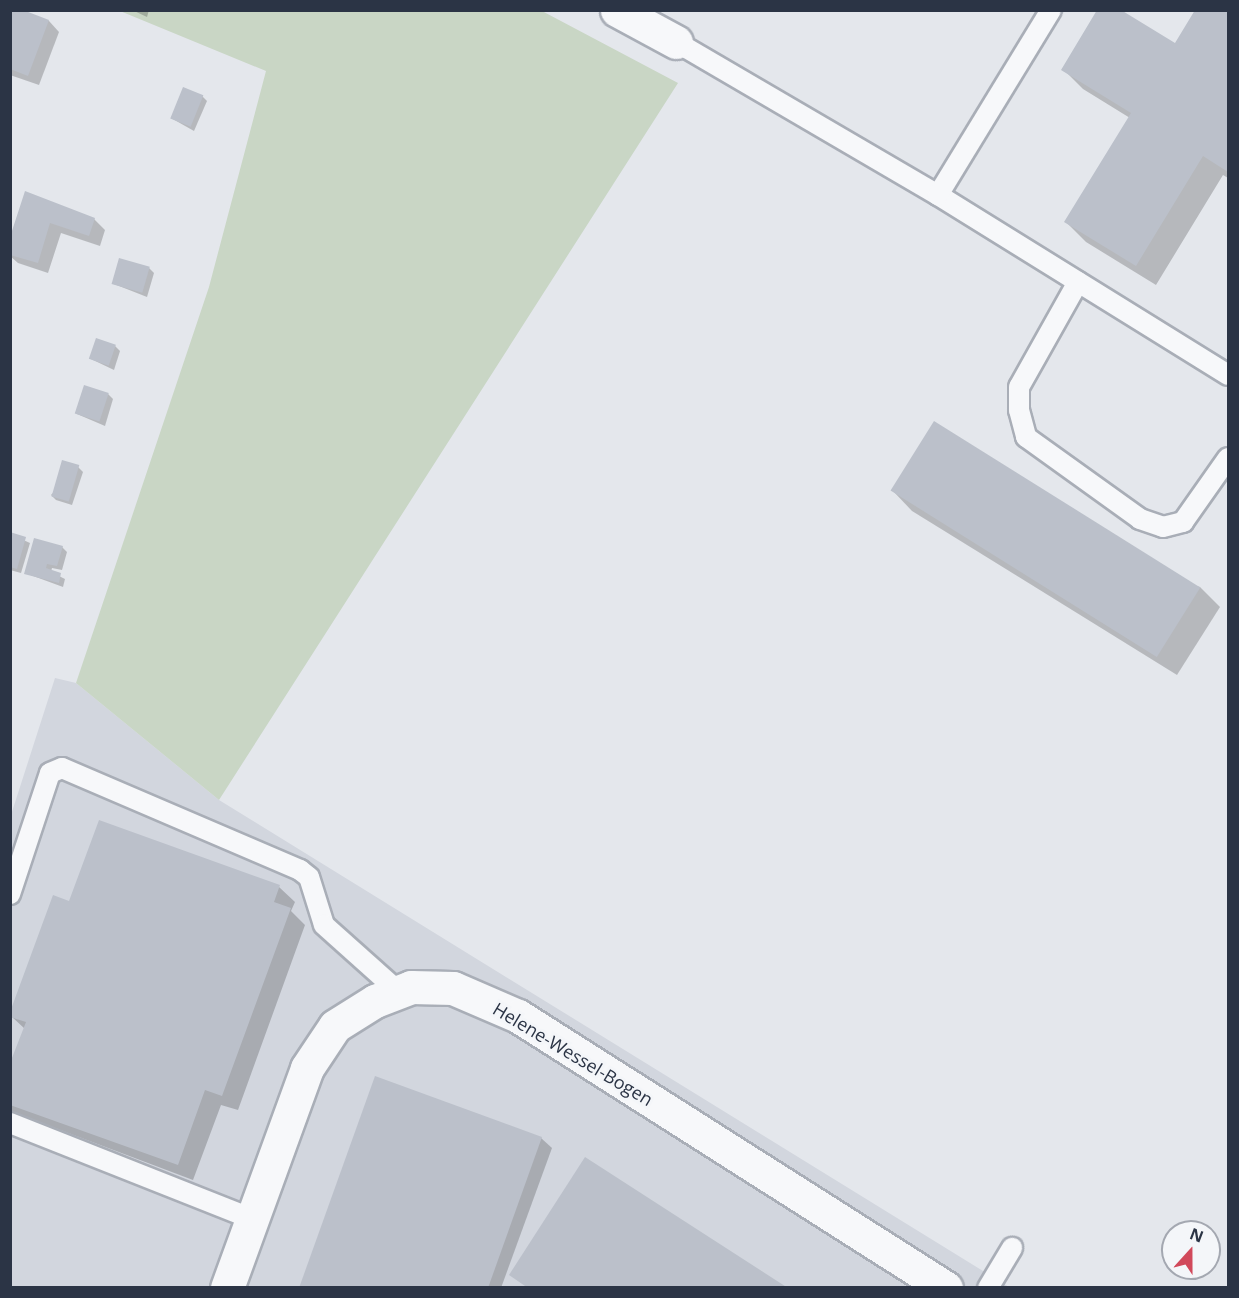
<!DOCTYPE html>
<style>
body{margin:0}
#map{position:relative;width:1239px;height:1298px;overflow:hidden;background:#e4e7ec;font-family:"Open Sans",sans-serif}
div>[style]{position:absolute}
.built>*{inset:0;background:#d2d6de}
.green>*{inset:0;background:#c9d6c5}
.shadow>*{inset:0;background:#0003}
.building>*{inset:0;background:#bbc0ca;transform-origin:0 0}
.roads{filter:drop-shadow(2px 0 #a9aeb7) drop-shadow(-2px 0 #a9aeb7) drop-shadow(0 2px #a9aeb7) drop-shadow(0 -2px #a9aeb7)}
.lane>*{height:20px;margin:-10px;padding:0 10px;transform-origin:10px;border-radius:10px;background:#f7f8fa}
.street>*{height:33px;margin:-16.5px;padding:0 16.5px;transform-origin:16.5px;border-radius:16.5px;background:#f7f8fa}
span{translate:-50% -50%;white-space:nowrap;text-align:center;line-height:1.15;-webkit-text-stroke:6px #f4f6f9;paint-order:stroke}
.street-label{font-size:18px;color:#2b3445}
.frame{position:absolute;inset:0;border:12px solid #2b3445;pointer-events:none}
.north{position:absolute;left:1161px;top:1220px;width:60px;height:60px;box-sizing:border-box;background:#f4f6f9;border:2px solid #a4a8b1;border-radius:50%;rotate:21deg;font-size:16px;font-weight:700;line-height:24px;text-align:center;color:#2b3445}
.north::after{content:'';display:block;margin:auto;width:21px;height:27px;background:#d1495b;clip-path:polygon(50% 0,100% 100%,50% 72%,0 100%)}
</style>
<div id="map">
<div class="built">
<div style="clip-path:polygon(55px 678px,76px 683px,219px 800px,1009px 1287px,11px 1288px,11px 815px)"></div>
</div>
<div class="green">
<div style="clip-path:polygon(120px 11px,542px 11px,678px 83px,219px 800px,76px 683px,209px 287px,266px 71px)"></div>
</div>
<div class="shadow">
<div style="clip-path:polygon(10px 10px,49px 21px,59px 32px,39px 85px,10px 75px)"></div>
<div style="clip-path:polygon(132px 10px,149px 10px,147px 17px)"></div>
<div style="clip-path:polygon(1197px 10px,1228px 10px,1228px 178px,1223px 175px,1156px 285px,1086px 242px,1066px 222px,1130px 118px,1083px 89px,1063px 69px,1176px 45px)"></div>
<div style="clip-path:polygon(202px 96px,207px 101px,194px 131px,171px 118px)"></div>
<div style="clip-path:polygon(26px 193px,94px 219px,105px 230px,100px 246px,61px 233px,48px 273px,18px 263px,10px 256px,10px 242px)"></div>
<div style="clip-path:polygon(149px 268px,154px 273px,147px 297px,114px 284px)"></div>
<div style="clip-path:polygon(115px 346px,120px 351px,114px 370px,91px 359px)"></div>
<div style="clip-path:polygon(108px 394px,113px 399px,105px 426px,77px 414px)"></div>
<div style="clip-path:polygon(78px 467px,83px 472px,72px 505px,56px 500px,51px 495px)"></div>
<div style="clip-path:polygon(893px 491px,1200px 587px,1220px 607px,1177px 675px,912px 511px)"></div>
<div style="clip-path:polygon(10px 534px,30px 543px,21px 573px,10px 570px)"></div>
<div style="clip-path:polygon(62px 547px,67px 552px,62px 570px,52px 568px,51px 572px,65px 579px,63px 587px,25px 573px)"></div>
<div style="clip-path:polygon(279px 887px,295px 902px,291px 911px,305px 925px,238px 1110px,221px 1105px,193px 1180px,10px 1111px,10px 1068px,25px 1029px,11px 1016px,70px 903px)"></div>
<div style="clip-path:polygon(541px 1138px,552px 1148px,501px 1288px,300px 1288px)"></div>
</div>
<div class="building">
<div style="clip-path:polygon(10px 10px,23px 10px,49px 20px,28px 76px,10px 69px)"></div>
<div style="clip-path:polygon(1097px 10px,1121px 10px,1175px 43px,1195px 10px,1228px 10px,1228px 172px,1203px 156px,1136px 266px,1064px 222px,1131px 113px,1061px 70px)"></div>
<div style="left:183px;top:87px;width:22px;height:34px;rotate:22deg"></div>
<div style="clip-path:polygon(25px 191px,95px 218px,89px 236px,50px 223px,38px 263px,10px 255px,10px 237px)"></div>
<div style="left:119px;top:258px;width:32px;height:27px;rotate:16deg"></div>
<div style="left:96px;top:338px;width:21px;height:22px;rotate:19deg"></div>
<div style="left:84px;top:385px;width:26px;height:30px;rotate:18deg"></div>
<div style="left:934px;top:421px;width:314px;height:82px;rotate:32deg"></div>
<div style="left:62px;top:460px;width:18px;height:38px;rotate:16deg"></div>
<div style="clip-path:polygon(10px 532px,26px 537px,17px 569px,10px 567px)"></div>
<div style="clip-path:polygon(34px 538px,63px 546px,57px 566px,47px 564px,46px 568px,61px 573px,59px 583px,24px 574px)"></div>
<div style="clip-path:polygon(99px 820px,280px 885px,274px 902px,291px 908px,222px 1096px,205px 1090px,178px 1165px,10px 1105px,10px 1063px,26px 1022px,10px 1017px,10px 1012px,53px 895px,69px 901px)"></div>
<div style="clip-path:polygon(375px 1076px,542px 1137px,488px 1288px,299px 1288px)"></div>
<div style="clip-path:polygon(585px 1157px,788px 1288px,528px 1288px,509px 1275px)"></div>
</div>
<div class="roads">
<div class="lane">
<div style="left:676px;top:42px;width:303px;rotate:30.3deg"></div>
<div style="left:938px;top:195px;width:341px;rotate:31.8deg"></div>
<div style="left:938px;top:195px;width:217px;rotate:-58.6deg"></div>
<div style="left:1078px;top:282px;width:120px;rotate:119.3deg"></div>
<div style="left:1019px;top:387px;width:23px;rotate:90deg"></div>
<div style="left:1019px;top:410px;width:28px;rotate:75deg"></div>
<div style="left:1026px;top:437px;width:140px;rotate:35.7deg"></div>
<div style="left:1140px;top:519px;width:24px;rotate:19deg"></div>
<div style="left:1163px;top:527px;width:21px;rotate:-14deg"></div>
<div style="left:1183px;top:522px;width:78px;rotate:-54.9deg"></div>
<div style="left:10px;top:894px;width:127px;rotate:-71.7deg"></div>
<div style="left:50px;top:773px;width:13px;rotate:-23deg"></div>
<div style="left:62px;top:768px;width:259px;rotate:23.2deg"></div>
<div style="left:300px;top:870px;width:11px;rotate:38deg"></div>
<div style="left:309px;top:877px;width:50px;rotate:72.6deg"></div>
<div style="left:324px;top:925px;width:101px;rotate:41.8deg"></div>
<div style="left:10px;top:1123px;width:260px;rotate:21.6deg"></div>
<div style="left:988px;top:1288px;width:47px;rotate:-59deg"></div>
</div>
<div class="street">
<div style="left:617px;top:10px;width:67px;rotate:28.5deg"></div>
<div style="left:227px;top:1288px;width:234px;rotate:-70deg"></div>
<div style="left:307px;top:1068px;width:50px;rotate:-56.3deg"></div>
<div style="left:335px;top:1026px;width:47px;rotate:-32deg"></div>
<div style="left:375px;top:1001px;width:39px;rotate:-21deg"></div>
<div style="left:411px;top:987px;width:42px;rotate:1.4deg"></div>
<div style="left:453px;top:988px;width:71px;rotate:23.3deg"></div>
<div style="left:518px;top:1016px;width:507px;rotate:32.44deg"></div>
</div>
</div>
<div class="street-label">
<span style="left:573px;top:1054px;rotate:31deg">Helene-Wessel-Bogen</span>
</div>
<div class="frame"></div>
<div class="north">N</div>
</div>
